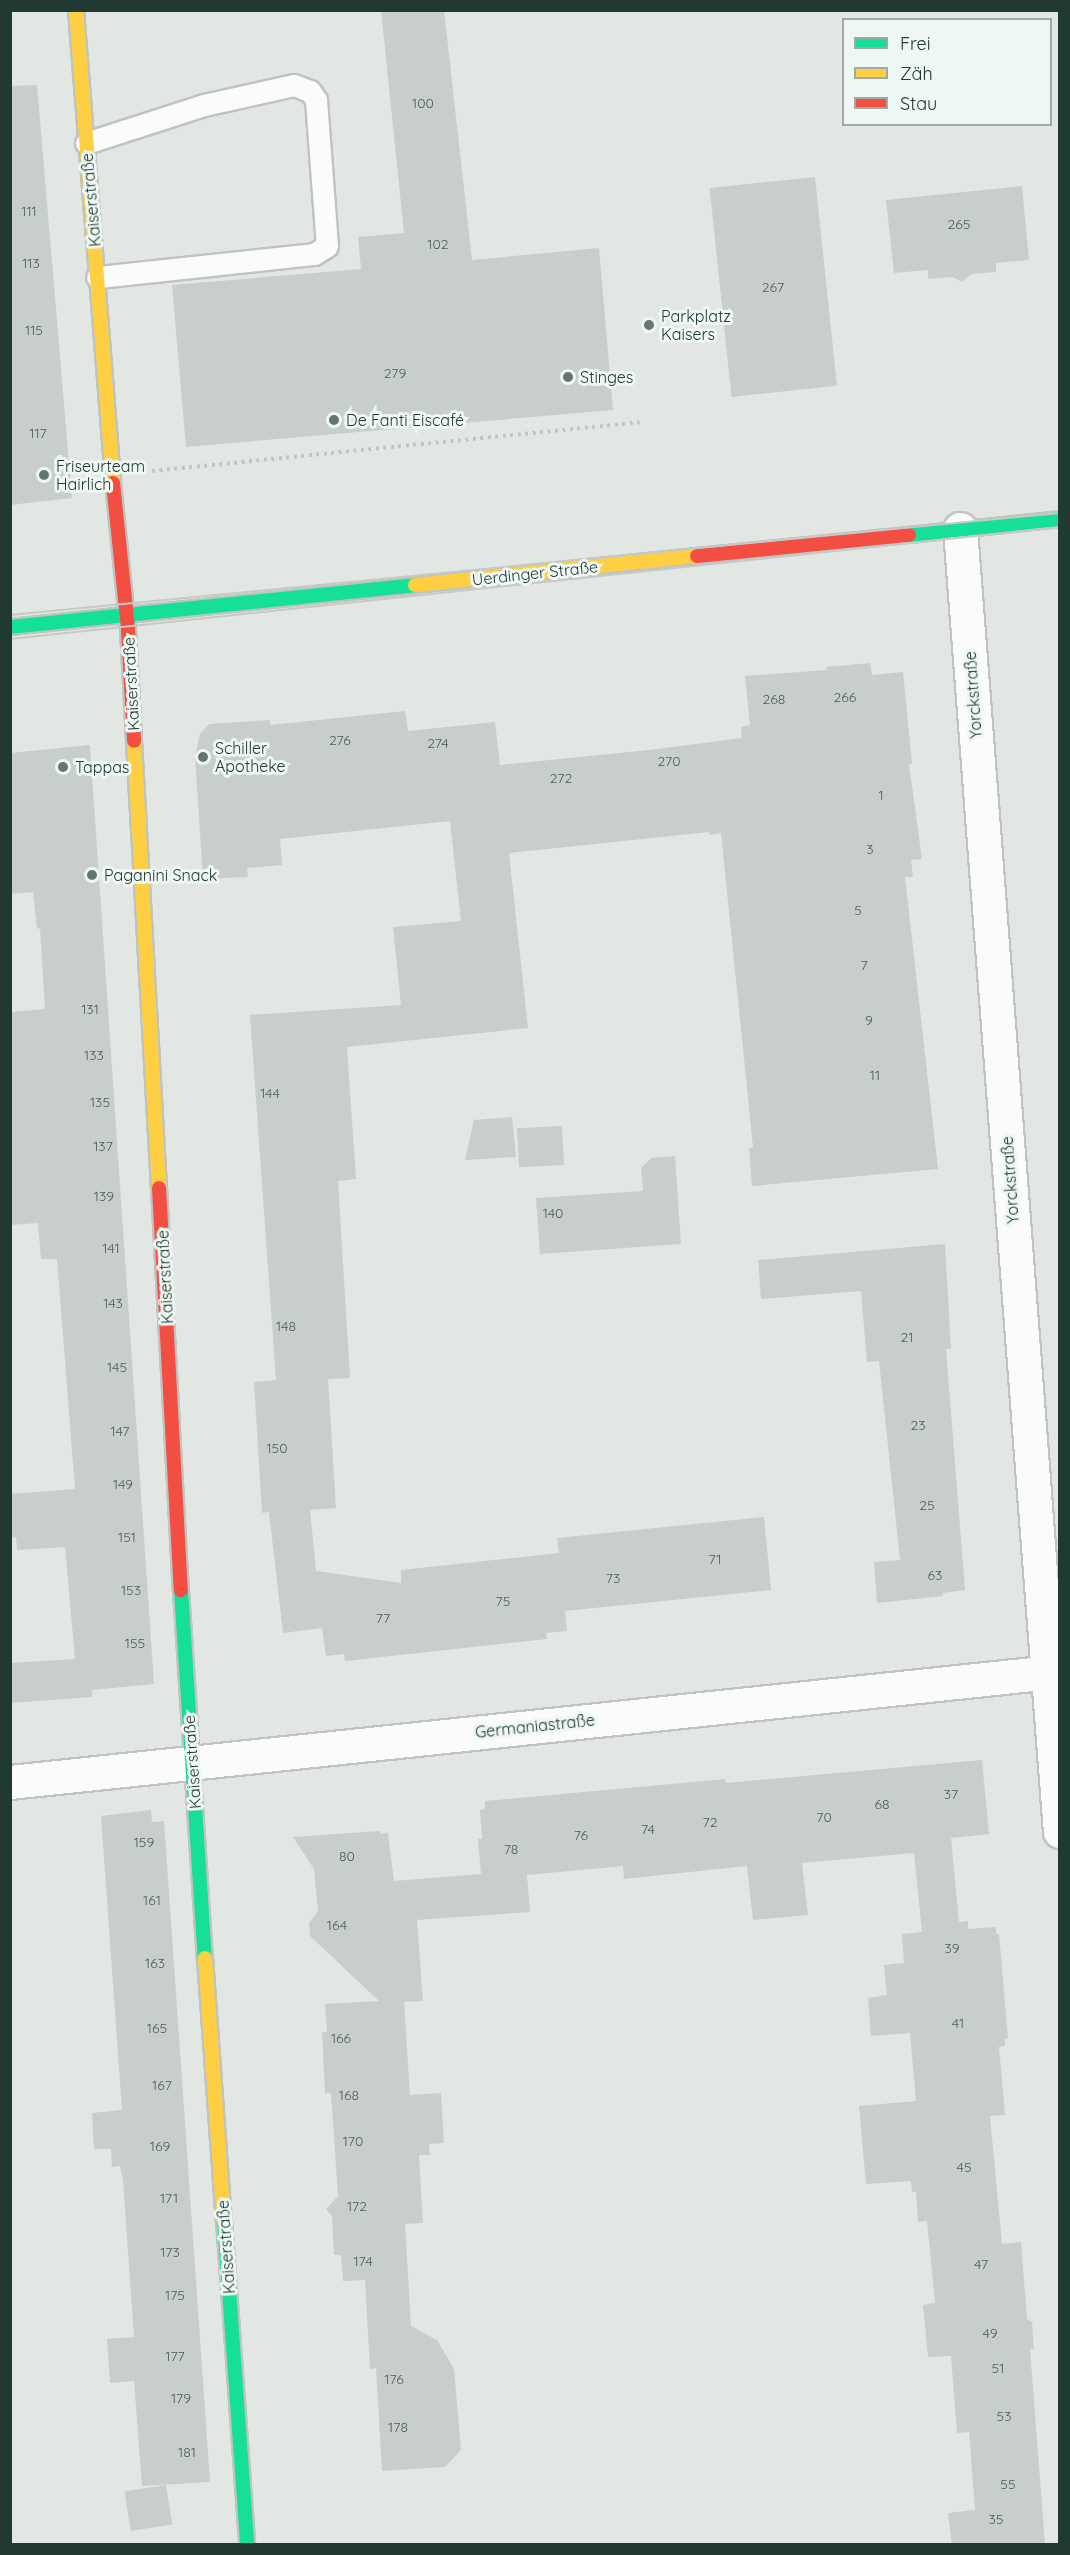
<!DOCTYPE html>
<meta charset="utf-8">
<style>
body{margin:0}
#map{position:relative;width:1070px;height:2555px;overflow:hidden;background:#e2e7e4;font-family:Quicksand,sans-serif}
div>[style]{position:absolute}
.building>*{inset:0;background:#c8cecb;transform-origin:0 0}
.path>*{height:4px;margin-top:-2px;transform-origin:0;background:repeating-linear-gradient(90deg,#bfc7c5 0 3px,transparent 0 7.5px)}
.roads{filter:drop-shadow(2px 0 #bfc4c1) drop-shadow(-2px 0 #bfc4c1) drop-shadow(0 2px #bfc4c1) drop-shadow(0 -2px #bfc4c1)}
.lane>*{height:21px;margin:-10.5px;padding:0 10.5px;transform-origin:10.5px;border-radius:10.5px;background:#fbfbfb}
.street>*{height:33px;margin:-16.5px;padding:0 16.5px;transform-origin:16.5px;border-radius:16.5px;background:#fbfbfb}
.fast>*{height:14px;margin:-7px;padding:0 7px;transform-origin:7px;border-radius:7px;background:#16e098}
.slow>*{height:14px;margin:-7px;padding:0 7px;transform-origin:7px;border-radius:7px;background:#ffcf43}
.jam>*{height:14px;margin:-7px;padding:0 7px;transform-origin:7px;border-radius:7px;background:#f24e42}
.tram>*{height:1.5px;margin:-0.75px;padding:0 0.75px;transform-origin:0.75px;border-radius:0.75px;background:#c6c9c8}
.dots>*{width:16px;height:16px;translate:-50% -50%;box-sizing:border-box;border:3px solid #eff7f2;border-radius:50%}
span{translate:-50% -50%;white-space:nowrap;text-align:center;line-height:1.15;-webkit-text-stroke:6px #eff7f2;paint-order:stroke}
.number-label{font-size:14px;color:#4b5f58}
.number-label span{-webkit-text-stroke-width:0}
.street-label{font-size:16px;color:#203931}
.poi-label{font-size:16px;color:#203931}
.left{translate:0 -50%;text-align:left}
.frame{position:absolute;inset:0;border:12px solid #203931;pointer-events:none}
.legend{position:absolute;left:842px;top:18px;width:210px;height:108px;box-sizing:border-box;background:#eff7f2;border:2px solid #9caba5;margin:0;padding:8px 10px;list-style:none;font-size:18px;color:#203931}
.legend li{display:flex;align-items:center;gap:12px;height:30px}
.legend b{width:30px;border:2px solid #9caba5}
</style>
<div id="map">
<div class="building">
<div style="clip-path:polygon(381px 10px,444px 10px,472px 260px,599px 248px,613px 410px,186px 447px,172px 285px,361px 269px,358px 237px,404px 233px)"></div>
<div style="clip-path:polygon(37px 85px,72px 498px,10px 505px,10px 86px)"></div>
<div style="left:815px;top:177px;width:210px;height:106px;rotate:84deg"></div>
<div style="clip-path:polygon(1022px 186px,1029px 260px,996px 263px,996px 272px,972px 274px,962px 282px,953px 277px,928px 279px,928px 270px,894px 273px,886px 200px)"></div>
<div style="clip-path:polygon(870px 663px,872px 675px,903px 672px,912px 764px,909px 764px,922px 859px,911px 860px,913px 877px,905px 877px,938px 1169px,752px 1186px,749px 1148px,753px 1147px,721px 833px,709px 835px,709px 832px,509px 853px,528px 1028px,347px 1047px,356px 1179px,338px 1181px,350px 1378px,328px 1379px,336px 1508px,310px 1510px,316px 1571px,401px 1583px,401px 1570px,559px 1553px,557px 1538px,764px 1517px,771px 1590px,565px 1611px,567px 1631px,546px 1633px,547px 1639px,345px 1661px,344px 1654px,326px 1656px,322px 1628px,283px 1633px,269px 1512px,262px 1513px,254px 1382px,276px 1380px,250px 1015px,401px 1005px,393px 927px,461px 921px,450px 821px,280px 839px,282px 865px,247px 868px,248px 877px,203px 879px,195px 756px,200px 734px,209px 724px,270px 720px,270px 725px,405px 711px,408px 731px,495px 722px,500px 765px,649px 750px,742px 738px,741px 727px,750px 725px,745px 676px,827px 670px,826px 667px)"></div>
<div style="clip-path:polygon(90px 745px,154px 1684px,92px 1690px,92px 1697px,10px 1703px,10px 1663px,75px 1659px,65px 1547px,17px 1550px,16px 1537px,10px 1538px,10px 1494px,75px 1489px,57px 1259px,41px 1259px,38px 1223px,10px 1225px,10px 1012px,45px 1009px,40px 928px,37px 929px,33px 892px,10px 894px,10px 753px)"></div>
<div style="clip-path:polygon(512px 1117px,516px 1157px,465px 1160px,474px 1120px)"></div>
<div style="left:562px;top:1126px;width:39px;height:45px;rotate:87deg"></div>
<div style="clip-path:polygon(675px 1156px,681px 1244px,540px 1254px,536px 1198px,643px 1191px,641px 1168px,651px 1158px)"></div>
<div style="clip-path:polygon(945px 1244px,951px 1349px,946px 1349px,965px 1590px,943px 1593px,943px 1596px,877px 1603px,874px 1562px,900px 1560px,879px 1361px,867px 1362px,861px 1291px,761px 1299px,758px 1260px)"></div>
<div style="clip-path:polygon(982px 1760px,989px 1834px,951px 1838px,959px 1922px,968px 1921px,968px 1929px,996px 1927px,996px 1934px,999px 1934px,1008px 2038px,1005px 2039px,1005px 2046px,999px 2047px,1005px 2115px,990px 2116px,1002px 2244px,1021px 2242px,1027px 2319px,1032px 2322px,1034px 2349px,1030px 2349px,1045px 2544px,952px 2544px,948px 2513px,975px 2510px,969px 2432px,957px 2433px,951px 2356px,928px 2357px,923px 2305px,935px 2303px,927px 2221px,918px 2222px,916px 2192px,912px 2192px,911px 2181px,866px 2184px,859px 2106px,916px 2101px,910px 2033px,871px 2036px,868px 1998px,887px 1995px,884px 1965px,904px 1963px,902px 1934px,922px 1932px,914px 1853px,802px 1863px,808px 1915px,753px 1920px,747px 1866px,624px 1879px,623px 1866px,527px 1875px,530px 1912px,417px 1920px,423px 2001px,404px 2002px,410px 2095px,441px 2093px,444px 2143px,429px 2144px,430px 2155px,419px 2155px,423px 2223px,405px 2224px,411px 2326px,437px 2340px,454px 2369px,461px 2450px,445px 2467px,382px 2471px,376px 2368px,370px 2369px,365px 2280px,343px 2281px,341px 2255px,334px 2255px,332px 2216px,326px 2209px,338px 2196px,331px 2093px,325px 2093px,322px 2032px,327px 2032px,325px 2004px,379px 2001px,310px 1936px,309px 1923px,318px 1911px,314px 1869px,293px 1837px,380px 1831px,380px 1834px,388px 1833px,394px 1881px,481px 1874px,478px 1839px,482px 1839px,480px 1810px,485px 1809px,485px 1801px,725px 1779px,726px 1783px)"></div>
<div style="clip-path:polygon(151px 1810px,152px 1822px,164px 1821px,210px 2482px,142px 2486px,134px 2381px,110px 2383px,107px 2339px,134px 2337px,123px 2180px,120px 2166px,112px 2167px,111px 2149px,94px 2149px,92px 2113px,122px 2110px,101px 1816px)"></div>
<div style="left:166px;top:2485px;width:40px;height:42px;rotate:81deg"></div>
</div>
<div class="path">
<div style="left:152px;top:471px;width:490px;rotate:-5.7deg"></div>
</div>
<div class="roads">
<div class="lane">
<div style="left:86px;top:143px;width:124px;rotate:-17.9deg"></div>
<div style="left:204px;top:105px;width:92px;rotate:-12.5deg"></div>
<div style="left:294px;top:85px;width:17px;rotate:21deg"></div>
<div style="left:310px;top:91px;width:11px;rotate:56deg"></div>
<div style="left:316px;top:100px;width:146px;rotate:85.7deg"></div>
<div style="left:327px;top:246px;width:15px;rotate:148deg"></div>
<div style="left:314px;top:254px;width:218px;rotate:173.9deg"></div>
</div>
<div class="street">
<div style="left:960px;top:529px;width:1306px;rotate:85.61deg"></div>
<div style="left:10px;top:1782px;width:1056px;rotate:-6.03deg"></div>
</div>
<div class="fast">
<div style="left:909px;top:535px;width:152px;rotate:-6deg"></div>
<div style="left:10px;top:627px;width:407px;rotate:-5.9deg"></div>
<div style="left:181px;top:1590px;width:369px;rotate:86.3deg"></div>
<div style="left:224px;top:2220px;width:325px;rotate:85.9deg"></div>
</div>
<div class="slow">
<div style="left:76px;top:10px;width:474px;rotate:85.5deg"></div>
<div style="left:415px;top:585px;width:283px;rotate:-5.9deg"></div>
<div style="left:134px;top:741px;width:448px;rotate:86.8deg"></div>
<div style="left:205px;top:1958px;width:263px;rotate:85.9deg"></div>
</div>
<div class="jam">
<div style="left:113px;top:483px;width:147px;rotate:84.1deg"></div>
<div style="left:128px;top:629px;width:112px;rotate:86.9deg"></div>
<div style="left:697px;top:556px;width:213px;rotate:-5.7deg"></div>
<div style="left:159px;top:1188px;width:403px;rotate:86.9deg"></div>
</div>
</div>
<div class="tram">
<div style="left:10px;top:615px;width:1055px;rotate:-5.55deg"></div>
<div style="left:10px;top:639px;width:1056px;rotate:-6.09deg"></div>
</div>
<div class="dots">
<div style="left:649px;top:325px;background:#647670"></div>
<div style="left:568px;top:377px;background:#647670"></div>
<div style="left:334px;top:420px;background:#647670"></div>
<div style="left:44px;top:475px;background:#647670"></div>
<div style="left:203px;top:757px;background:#647670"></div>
<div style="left:63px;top:767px;background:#647670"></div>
<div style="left:92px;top:875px;background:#647670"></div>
</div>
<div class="number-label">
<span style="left:423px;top:103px">100</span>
<span style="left:29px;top:211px">111</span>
<span style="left:959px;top:224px">265</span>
<span style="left:438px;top:244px">102</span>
<span style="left:31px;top:263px">113</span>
<span style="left:773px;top:287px">267</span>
<span style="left:34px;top:330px">115</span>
<span style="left:395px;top:373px">279</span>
<span style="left:38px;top:433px">117</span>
<span style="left:845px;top:697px">266</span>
<span style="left:774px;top:699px">268</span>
<span style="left:340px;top:740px">276</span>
<span style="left:438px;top:743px">274</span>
<span style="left:669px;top:761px">270</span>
<span style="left:561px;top:778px">272</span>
<span style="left:881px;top:795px">1</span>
<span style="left:870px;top:849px">3</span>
<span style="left:858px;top:910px">5</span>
<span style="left:864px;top:965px">7</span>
<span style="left:90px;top:1009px">131</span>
<span style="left:869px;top:1020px">9</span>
<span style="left:94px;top:1055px">133</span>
<span style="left:875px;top:1075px">11</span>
<span style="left:270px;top:1093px">144</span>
<span style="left:100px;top:1102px">135</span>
<span style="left:103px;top:1146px">137</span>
<span style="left:104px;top:1196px">139</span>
<span style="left:553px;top:1213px">140</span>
<span style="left:111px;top:1248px">141</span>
<span style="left:113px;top:1303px">143</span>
<span style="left:286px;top:1326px">148</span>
<span style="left:907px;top:1337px">21</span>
<span style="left:117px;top:1367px">145</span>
<span style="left:918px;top:1425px">23</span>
<span style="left:120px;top:1431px">147</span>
<span style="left:277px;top:1448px">150</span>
<span style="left:123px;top:1484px">149</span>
<span style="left:927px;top:1505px">25</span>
<span style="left:127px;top:1537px">151</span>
<span style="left:715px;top:1559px">71</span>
<span style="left:935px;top:1575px">63</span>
<span style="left:613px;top:1578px">73</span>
<span style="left:131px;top:1590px">153</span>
<span style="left:503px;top:1601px">75</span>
<span style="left:383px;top:1618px">77</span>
<span style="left:135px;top:1643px">155</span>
<span style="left:951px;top:1794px">37</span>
<span style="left:882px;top:1804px">68</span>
<span style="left:824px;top:1817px">70</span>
<span style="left:710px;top:1822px">72</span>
<span style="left:648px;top:1829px">74</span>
<span style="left:581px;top:1835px">76</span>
<span style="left:144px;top:1842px">159</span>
<span style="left:511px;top:1849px">78</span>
<span style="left:347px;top:1856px">80</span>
<span style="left:152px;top:1900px">161</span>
<span style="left:337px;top:1925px">164</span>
<span style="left:952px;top:1948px">39</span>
<span style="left:155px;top:1963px">163</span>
<span style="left:958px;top:2023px">41</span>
<span style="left:157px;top:2028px">165</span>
<span style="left:341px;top:2038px">166</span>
<span style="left:162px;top:2085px">167</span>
<span style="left:349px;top:2095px">168</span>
<span style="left:353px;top:2141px">170</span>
<span style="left:160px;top:2146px">169</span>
<span style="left:964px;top:2167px">45</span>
<span style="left:169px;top:2198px">171</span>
<span style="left:357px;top:2206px">172</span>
<span style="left:170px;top:2252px">173</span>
<span style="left:363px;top:2261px">174</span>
<span style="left:981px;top:2264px">47</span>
<span style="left:175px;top:2295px">175</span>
<span style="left:990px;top:2333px">49</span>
<span style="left:175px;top:2356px">177</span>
<span style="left:998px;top:2368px">51</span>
<span style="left:394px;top:2379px">176</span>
<span style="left:181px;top:2398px">179</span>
<span style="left:1004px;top:2416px">53</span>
<span style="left:398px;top:2427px">178</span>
<span style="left:187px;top:2452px">181</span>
<span style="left:1008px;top:2484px">55</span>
<span style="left:996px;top:2519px">35</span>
</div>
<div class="street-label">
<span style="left:91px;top:200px;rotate:-95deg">Kaiserstraße</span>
<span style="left:535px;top:573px;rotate:-6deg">Uerdinger Straße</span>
<span style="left:131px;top:684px;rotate:-93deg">Kaiserstraße</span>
<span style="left:973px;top:695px;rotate:-94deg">Yorckstraße</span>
<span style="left:1010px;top:1180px;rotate:-94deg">Yorckstraße</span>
<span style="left:165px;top:1277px;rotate:-93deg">Kaiserstraße</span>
<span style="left:535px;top:1726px;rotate:-6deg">Germaniastraße</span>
<span style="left:192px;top:1762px;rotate:-94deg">Kaiserstraße</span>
<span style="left:226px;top:2247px;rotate:-94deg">Kaiserstraße</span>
</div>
<div class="poi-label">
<span class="left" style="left:661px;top:325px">Parkplatz<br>Kaisers</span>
<span class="left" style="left:580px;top:377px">Stinges</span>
<span class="left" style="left:346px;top:420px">De Fanti Eiscafé</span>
<span class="left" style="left:56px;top:475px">Friseurteam<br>Hairlich</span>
<span class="left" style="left:215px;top:757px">Schiller<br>Apotheke</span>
<span class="left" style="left:75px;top:767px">Tappas</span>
<span class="left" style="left:104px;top:875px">Paganini Snack</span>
</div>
<div class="frame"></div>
<ul class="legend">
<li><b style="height:8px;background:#16e098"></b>Frei</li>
<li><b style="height:8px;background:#ffcf43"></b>Zäh</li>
<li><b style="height:8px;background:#f24e42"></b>Stau</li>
</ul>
</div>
